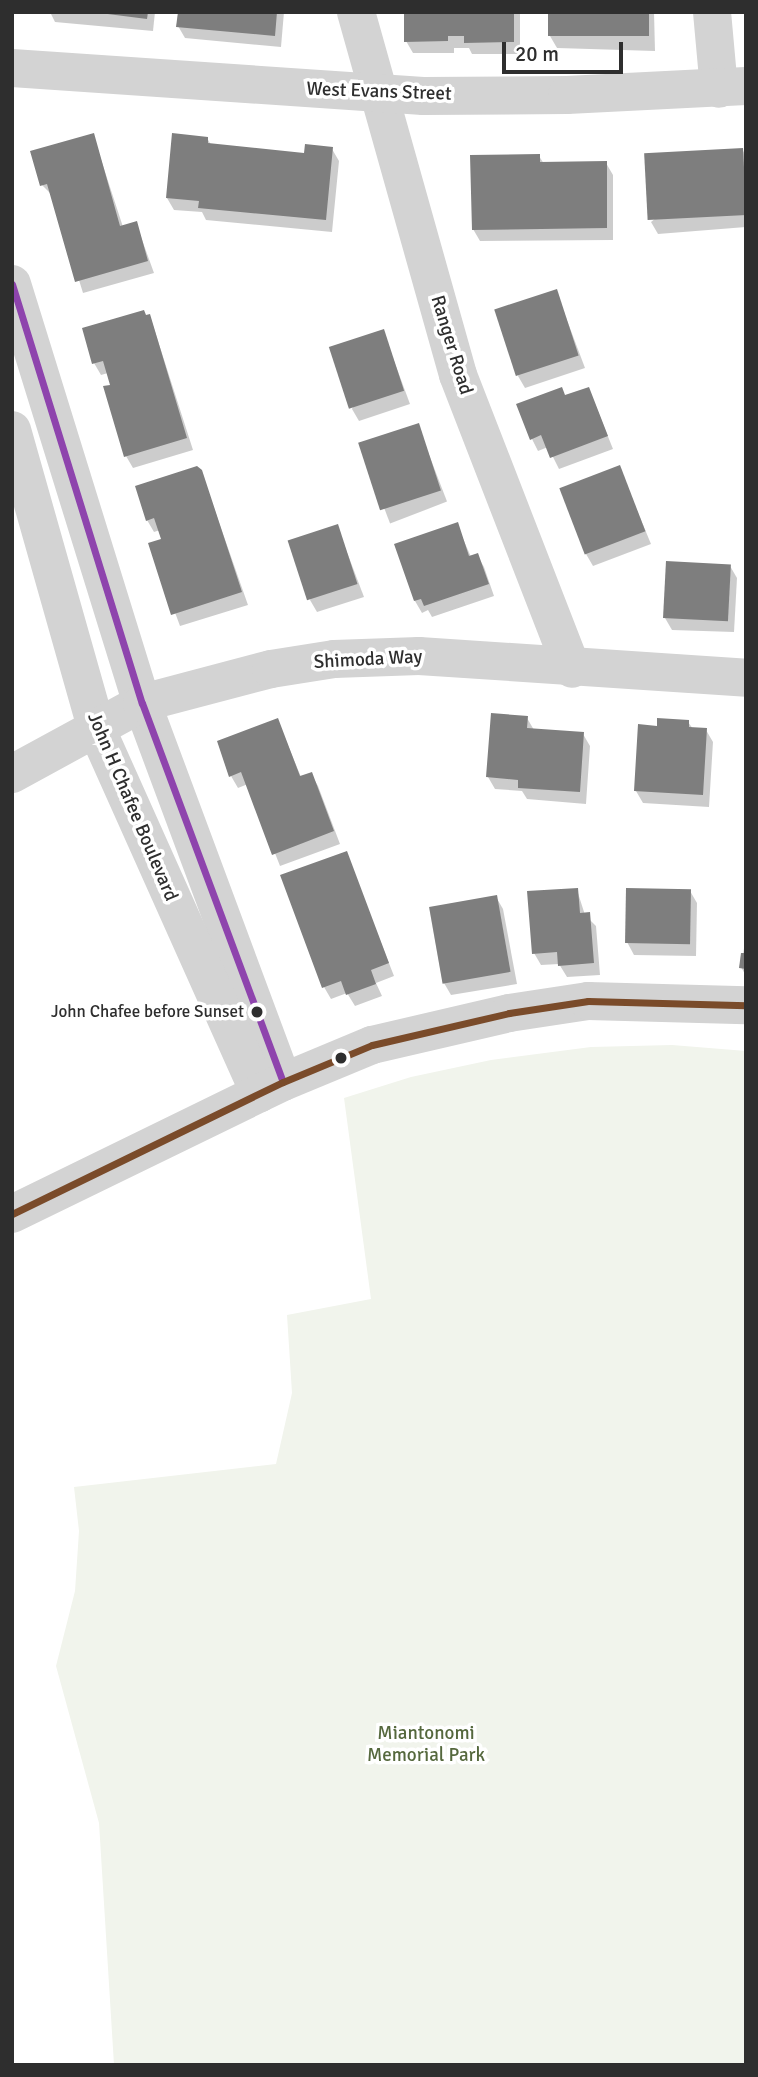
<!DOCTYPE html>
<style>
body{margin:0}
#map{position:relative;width:758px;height:2077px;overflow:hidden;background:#fff;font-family:Signika,sans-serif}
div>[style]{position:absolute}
.green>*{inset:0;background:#f1f4ec}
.shadow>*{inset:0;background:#0003;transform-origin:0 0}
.building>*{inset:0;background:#7e7e7e;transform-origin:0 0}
.street>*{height:38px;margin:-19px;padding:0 19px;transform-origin:19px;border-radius:19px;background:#d3d3d3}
.bus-1>*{height:7px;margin:-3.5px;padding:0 3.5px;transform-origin:3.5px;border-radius:3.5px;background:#8e44ad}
.bus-2>*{height:7px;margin:-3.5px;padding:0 3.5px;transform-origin:3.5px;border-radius:3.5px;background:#7a4b2a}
.dots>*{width:19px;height:19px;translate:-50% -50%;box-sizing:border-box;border:4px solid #fff;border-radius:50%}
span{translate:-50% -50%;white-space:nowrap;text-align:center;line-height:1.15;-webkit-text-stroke:7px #fff;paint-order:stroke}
.bus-label{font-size:17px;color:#2e2e2e}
.right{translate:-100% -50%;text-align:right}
.street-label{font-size:19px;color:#2e2e2e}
.park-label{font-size:19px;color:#55683d}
.frame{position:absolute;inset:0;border:14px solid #2e2e2e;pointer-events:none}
.scale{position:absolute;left:502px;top:42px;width:121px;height:32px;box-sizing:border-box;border:4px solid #2e2e2e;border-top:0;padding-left:9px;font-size:21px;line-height:24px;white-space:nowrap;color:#2e2e2e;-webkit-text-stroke:5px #fff;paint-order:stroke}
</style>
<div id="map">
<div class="green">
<div style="clip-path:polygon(672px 1045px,746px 1051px,746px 2065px,114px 2065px,99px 1823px,56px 1666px,75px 1591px,79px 1531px,74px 1487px,276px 1464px,292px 1393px,287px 1315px,371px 1299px,344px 1098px,411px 1077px,491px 1060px,591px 1047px)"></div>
</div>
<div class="shadow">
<div style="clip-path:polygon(50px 12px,155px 12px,153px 31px,55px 22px)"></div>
<div style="clip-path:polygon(179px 12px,284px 12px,281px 47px,185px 38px,178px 26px)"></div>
<div style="clip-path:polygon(416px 12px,520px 12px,520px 54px,472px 54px,469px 48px,454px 48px,454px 53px,413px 53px,406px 41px)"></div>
<div style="clip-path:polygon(550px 12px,654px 12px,655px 51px,557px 48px,550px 36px)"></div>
<div style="clip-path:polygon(93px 135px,123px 227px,136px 223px,154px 273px,83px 293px,53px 196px,42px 185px)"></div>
<div style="clip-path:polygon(207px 138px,211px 145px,306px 155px,332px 149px,339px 161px,332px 232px,206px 220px,202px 212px,174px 210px,167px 198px)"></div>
<div style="clip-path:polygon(742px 149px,746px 156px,746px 227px,658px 234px,651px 222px)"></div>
<div style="clip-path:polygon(539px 156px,544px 164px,606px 163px,613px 175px,613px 240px,480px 241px,473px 229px)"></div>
<div style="clip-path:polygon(556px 291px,585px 368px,525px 388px,518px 376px)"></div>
<div style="clip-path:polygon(150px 316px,193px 450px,133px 468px,126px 456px,108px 373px,101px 375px,94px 363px)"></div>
<div style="clip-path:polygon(383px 331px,410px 404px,359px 421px,352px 409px)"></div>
<div style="clip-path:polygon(589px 389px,613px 449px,559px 469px,548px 447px,538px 451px,532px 439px,566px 397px)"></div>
<div style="left:418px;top:426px;width:81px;height:61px;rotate:69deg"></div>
<div style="clip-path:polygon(619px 467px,651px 544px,593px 566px,586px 554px)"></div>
<div style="clip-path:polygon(201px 471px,248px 605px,180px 626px,150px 545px,164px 540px,160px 530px,154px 532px,147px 520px)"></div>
<div style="clip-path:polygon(457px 525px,471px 557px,477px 555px,484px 567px,494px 596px,432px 617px,428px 610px,422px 613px,415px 601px,397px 546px)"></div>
<div style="clip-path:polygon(337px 526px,364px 597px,317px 612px,310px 600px)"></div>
<div style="clip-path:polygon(730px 566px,737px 578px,734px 632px,672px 630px,665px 618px)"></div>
<div style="clip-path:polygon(527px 718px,534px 730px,583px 734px,590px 746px,586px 804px,527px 799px,522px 791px,495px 789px,488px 777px)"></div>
<div style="clip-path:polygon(278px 721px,301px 777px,311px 774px,318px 786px,340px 844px,280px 866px,248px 784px,238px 788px,231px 776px)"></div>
<div style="clip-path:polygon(688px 722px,693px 729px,706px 730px,713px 742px,709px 807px,643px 803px,636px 791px,658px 728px)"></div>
<div style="clip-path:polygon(346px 853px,394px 976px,376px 983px,382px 996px,355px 1006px,347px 993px,331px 999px,324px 987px)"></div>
<div style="clip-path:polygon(577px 890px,585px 915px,596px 926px,600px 975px,567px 977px,559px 964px,541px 965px,534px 953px)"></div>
<div style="clip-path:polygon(690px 891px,697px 903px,696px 956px,634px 955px,627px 942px)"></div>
<div style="clip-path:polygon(496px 897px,503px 909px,517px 984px,451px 995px,444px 983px)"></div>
<div style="clip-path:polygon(746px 936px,746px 976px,741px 967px)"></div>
</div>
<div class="building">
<div style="clip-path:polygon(92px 12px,148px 12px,147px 19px)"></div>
<div style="clip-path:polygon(178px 12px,277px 12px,275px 36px,176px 27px)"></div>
<div style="clip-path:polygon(404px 12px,514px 12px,514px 42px,464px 43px,464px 36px,448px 36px,448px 41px,404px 42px)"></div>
<div style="left:548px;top:12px;width:101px;height:24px"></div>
<div style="clip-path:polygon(94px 133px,120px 226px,137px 221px,148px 261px,75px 282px,47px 184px,40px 186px,30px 151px)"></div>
<div style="clip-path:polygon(172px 133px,208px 137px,208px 143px,304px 153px,305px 144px,333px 147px,326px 220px,198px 208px,199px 201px,166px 198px)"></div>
<div style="left:743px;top:148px;width:67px;height:99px;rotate:87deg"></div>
<div style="clip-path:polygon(540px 154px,540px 162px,607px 161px,607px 228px,472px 230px,470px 155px)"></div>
<div style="left:557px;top:289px;width:70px;height:66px;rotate:72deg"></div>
<div style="clip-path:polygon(144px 310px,146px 315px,150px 314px,187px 438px,124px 457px,103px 386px,110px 385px,103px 361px,92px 364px,82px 328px)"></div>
<div style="left:384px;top:329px;width:65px;height:58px;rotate:72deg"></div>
<div style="clip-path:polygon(562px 387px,565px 395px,589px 387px,608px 436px,550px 458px,541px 435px,530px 440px,516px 404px)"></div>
<div style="left:419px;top:423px;width:71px;height:64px;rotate:72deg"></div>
<div style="left:620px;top:465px;width:71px;height:65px;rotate:69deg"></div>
<div style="clip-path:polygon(197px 466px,202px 470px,242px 592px,171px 615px,148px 543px,161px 539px,154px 518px,146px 521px,135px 486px)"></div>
<div style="clip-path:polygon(458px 522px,469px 556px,478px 553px,489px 584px,424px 606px,421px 599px,414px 601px,394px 544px)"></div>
<div style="left:338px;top:524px;width:63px;height:53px;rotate:72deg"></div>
<div style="left:666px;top:561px;width:65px;height:57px;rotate:3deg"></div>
<div style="clip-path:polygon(491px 713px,528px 716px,527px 728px,584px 732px,580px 792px,518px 788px,518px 780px,486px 777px)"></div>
<div style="clip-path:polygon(278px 718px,300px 776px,312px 772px,334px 831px,272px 855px,241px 772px,229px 777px,217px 741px)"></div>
<div style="clip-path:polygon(657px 718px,689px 720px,689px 727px,707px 728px,703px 795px,634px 791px,638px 724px,657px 726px)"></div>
<div style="clip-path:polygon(347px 851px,389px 963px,371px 970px,376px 984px,346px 995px,341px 981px,322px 988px,280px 875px)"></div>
<div style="clip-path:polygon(578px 888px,580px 913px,590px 912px,594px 963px,558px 966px,557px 952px,532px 954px,527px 891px)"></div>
<div style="left:626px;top:888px;width:65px;height:55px;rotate:1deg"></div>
<div style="left:497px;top:895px;width:78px;height:69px;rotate:80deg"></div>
<div style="clip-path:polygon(741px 953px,746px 953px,746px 969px,739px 968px)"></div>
</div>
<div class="street">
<div style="left:356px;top:12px;width:377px;rotate:74.3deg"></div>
<div style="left:458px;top:375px;width:315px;rotate:68.8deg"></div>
<div style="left:712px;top:12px;width:77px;rotate:84.8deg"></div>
<div style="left:12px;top:68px;width:412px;rotate:3.9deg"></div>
<div style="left:423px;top:96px;width:144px;rotate:-0.4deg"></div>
<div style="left:567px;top:95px;width:179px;rotate:-2.9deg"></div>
<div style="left:12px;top:284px;width:439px;rotate:72.8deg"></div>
<div style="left:142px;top:703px;width:404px;rotate:69.6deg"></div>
<div style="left:12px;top:430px;width:312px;rotate:74.2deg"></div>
<div style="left:97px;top:730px;width:398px;rotate:65.9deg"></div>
<div style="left:12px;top:774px;width:148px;rotate:-28.6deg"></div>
<div style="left:142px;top:703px;width:133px;rotate:-14.8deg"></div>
<div style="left:271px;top:669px;width:64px;rotate:-9deg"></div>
<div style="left:334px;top:659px;width:85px;rotate:-2deg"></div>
<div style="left:419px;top:656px;width:328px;rotate:3.8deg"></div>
<div style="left:12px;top:1214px;width:301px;rotate:-26deg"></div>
<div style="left:283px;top:1082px;width:96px;rotate:-22.6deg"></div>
<div style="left:372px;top:1045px;width:141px;rotate:-13.1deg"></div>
<div style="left:509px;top:1013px;width:80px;rotate:-8.6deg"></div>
<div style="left:588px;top:1001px;width:158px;rotate:1.5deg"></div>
</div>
<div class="bus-1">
<div style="left:12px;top:284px;width:439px;rotate:72.8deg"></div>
<div style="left:142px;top:703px;width:404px;rotate:69.6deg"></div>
</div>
<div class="bus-2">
<div style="left:12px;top:1214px;width:301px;rotate:-26deg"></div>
<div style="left:283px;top:1082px;width:96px;rotate:-22.6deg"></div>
<div style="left:372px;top:1045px;width:141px;rotate:-13.1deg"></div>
<div style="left:509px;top:1013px;width:80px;rotate:-8.6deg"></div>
<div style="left:588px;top:1001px;width:158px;rotate:1.5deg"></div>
</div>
<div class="dots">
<div style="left:257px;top:1012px;background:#2e2e2e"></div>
<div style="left:341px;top:1058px;background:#2e2e2e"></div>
</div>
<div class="bus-label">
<span class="right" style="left:244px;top:1012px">John Chafee before Sunset</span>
</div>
<div class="street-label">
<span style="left:379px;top:92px;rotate:2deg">West Evans Street</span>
<span style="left:451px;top:345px;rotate:73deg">Ranger Road</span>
<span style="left:368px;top:660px;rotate:-3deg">Shimoda Way</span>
<span style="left:132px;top:807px;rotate:67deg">John H Chafee Boulevard</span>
</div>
<div class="park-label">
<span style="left:426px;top:1745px">Miantonomi<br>Memorial Park</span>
</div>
<div class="frame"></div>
<div class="scale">20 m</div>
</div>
